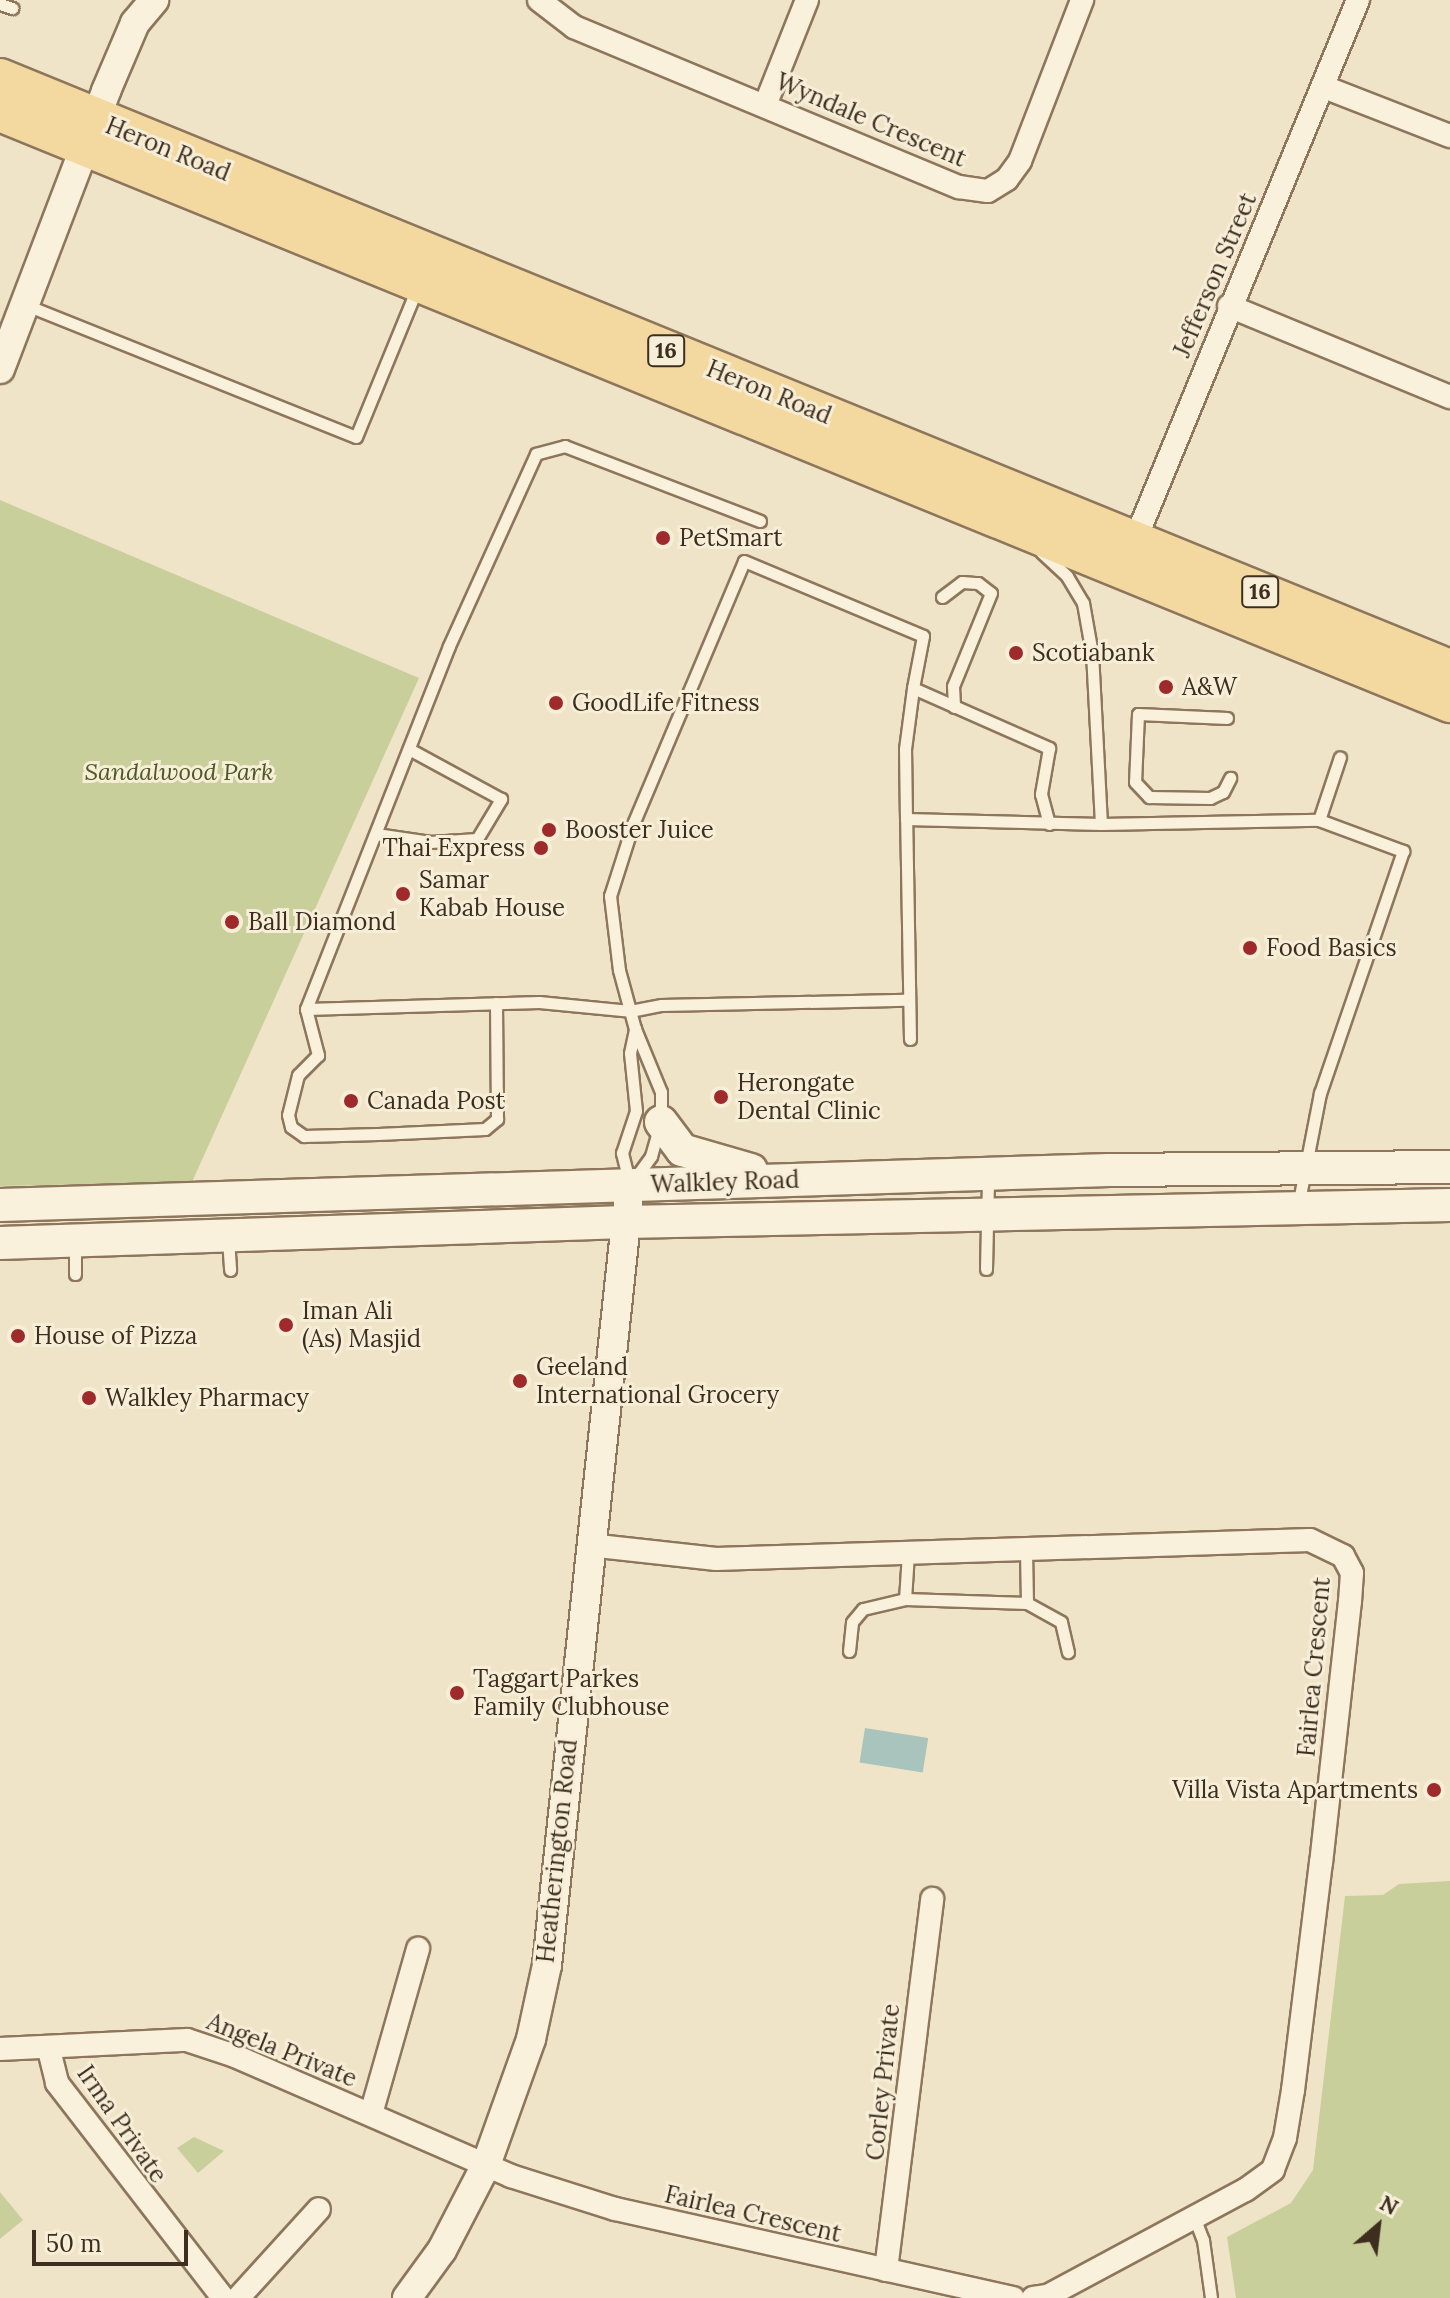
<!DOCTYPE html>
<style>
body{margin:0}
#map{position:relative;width:1450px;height:2298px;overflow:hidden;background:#f0e4c8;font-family:Lora,serif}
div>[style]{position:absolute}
.green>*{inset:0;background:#c9cf9b}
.water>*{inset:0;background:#a9c4bc;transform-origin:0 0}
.roads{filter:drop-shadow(2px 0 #8d765c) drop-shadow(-2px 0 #8d765c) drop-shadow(0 2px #8d765c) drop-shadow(0 -2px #8d765c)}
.service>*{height:11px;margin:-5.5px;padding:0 5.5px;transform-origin:5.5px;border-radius:5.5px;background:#faf1dc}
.minor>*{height:22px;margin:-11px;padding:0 11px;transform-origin:11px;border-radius:11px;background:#faf1dc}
.tertiary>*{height:28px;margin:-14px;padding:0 14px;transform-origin:14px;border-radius:14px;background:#faf1dc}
.secondary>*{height:32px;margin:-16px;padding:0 16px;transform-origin:16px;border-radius:16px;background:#faf1dc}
.primary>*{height:36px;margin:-18px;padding:0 18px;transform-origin:18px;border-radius:18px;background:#f3d9a0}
.dots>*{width:22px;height:22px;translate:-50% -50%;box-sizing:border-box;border:4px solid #f7eed8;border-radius:50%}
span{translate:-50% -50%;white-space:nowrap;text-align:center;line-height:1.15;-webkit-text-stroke:6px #f7eed8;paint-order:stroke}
.shield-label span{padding:2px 6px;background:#f7eed8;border:2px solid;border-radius:6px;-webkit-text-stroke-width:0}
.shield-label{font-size:22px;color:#3d2e20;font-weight:700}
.street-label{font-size:24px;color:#3d2e20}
.poi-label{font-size:24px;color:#3d2e20}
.left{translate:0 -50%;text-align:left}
.right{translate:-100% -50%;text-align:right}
.park-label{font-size:24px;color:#4d5a26;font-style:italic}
.north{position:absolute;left:1338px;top:2186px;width:80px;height:80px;-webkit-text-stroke:6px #f7eed8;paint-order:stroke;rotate:28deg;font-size:22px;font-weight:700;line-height:32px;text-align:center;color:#3d2e20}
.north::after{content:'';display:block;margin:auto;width:28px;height:36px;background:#3d2e20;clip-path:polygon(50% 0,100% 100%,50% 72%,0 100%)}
.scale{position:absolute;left:32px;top:2230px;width:156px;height:36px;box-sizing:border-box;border:4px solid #3d2e20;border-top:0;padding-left:10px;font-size:24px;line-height:28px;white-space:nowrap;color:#3d2e20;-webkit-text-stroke:6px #f7eed8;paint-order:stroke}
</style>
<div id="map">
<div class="green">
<div style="clip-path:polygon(0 500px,419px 678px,192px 1182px,0 1186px)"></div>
<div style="clip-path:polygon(1450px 1881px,1450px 2298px,1236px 2298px,1227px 2237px,1291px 2203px,1313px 2170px,1345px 1896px,1383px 1895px,1399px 1884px)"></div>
<div style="clip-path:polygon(194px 2137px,224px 2151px,198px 2173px,177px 2148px)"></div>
<div style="clip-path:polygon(0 2192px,23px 2220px,0 2239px)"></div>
</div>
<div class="water">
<div style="left:865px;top:1728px;width:64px;height:35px;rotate:9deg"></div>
</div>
<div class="roads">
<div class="service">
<div style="left:0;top:4px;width:13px;rotate:18deg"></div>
<div style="left:26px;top:305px;width:355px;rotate:21.8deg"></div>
<div style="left:356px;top:437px;width:161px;rotate:-67.7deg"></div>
<div style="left:760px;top:521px;width:209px;rotate:-159deg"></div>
<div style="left:565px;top:446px;width:30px;rotate:165deg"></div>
<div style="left:536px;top:454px;width:211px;rotate:114.4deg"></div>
<div style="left:449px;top:646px;width:390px;rotate:111.5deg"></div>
<div style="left:306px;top:1009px;width:233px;rotate:-1.7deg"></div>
<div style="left:539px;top:1002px;width:91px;rotate:5.6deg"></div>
<div style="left:630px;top:1011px;width:32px;rotate:-11deg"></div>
<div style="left:661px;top:1005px;width:245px;rotate:-1.2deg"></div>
<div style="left:942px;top:597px;width:25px;rotate:-37deg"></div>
<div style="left:962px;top:582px;width:16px;rotate:4deg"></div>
<div style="left:978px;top:583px;width:16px;rotate:38deg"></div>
<div style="left:991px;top:593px;width:100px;rotate:112.2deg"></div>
<div style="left:953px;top:686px;width:21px;rotate:87deg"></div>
<div style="left:1227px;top:718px;width:89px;rotate:-177.4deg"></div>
<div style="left:1138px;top:714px;width:68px;rotate:92.5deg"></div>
<div style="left:1135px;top:782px;width:21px;rotate:47deg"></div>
<div style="left:1149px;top:797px;width:61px;rotate:0.9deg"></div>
<div style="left:1210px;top:798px;width:14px;rotate:-25deg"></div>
<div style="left:1223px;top:792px;width:16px;rotate:-63deg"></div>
<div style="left:906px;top:819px;width:70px;rotate:-90.8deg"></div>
<div style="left:905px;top:749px;width:62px;rotate:-82.5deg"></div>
<div style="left:1319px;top:820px;width:66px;rotate:-71.6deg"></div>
<div style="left:1101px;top:824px;width:218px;rotate:-1.1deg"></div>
<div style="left:1319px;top:820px;width:90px;rotate:20.3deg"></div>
<div style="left:1403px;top:851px;width:256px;rotate:108.9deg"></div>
<div style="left:1320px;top:1093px;width:115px;rotate:101deg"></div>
<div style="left:376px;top:834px;width:55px;rotate:8.4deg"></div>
<div style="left:430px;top:842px;width:47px;rotate:-3.7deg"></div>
<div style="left:477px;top:839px;width:47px;rotate:-59deg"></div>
<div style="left:501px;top:799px;width:105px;rotate:-151.5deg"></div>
<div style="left:306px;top:1009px;width:48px;rotate:75.4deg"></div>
<div style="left:318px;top:1055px;width:28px;rotate:135deg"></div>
<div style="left:298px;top:1075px;width:41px;rotate:104deg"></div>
<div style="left:288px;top:1115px;width:12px;rotate:76deg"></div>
<div style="left:291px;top:1127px;width:16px;rotate:35deg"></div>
<div style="left:304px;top:1136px;width:74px;rotate:-1.5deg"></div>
<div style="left:378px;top:1134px;width:107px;rotate:-2.7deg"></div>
<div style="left:485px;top:1129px;width:16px;rotate:-40deg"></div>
<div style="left:497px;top:1119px;width:116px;rotate:-90.5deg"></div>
<div style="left:910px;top:1039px;width:220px;rotate:-91deg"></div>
<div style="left:906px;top:819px;width:195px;rotate:1.5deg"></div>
<div style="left:1101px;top:824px;width:170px;rotate:-93deg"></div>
<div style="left:1092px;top:654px;width:52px;rotate:-100deg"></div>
<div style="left:1083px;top:603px;width:31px;rotate:-121deg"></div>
<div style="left:1067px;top:576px;width:35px;rotate:-137deg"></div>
<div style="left:629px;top:1181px;width:29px;rotate:-104deg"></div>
<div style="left:622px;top:1153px;width:44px;rotate:-71.6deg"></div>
<div style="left:636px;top:1111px;width:58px;rotate:-95.9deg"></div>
<div style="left:630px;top:1053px;width:25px;rotate:-78deg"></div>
<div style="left:633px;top:1181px;width:31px;rotate:-54deg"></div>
<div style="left:651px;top:1156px;width:35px;rotate:-74deg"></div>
<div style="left:661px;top:1122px;width:30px;rotate:-90deg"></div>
<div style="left:661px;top:1092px;width:68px;rotate:-112.4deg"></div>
<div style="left:635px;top:1029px;width:61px;rotate:-105.2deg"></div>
<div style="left:619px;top:970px;width:75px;rotate:-96.9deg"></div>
<div style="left:610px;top:896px;width:76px;rotate:-72.3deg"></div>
<div style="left:633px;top:824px;width:285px;rotate:-67.1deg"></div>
<div style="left:744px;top:561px;width:194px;rotate:22.7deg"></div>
<div style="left:923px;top:636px;width:53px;rotate:100.9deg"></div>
<div style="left:913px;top:688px;width:149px;rotate:23.8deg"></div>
<div style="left:1049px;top:748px;width:47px;rotate:99.9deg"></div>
<div style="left:1041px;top:794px;width:31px;rotate:75deg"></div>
<div style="left:228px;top:1239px;width:31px;rotate:86deg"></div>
<div style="left:986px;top:1269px;width:91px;rotate:-88.7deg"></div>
<div style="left:75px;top:1274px;width:32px;rotate:-90deg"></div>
<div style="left:908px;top:1553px;width:46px;rotate:93.7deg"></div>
<div style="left:905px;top:1599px;width:122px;rotate:1.9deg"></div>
<div style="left:1027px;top:1603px;width:53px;rotate:-91.1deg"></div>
<div style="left:1027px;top:1603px;width:39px;rotate:29deg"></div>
<div style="left:1061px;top:1622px;width:31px;rotate:77deg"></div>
<div style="left:849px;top:1651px;width:29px;rotate:-84deg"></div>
<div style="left:852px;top:1622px;width:17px;rotate:-50deg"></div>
<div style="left:863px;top:1609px;width:43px;rotate:-13.4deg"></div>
<div style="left:1194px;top:2217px;width:25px;rotate:69deg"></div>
<div style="left:1203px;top:2240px;width:59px;rotate:82.1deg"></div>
</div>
<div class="minor">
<div style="left:539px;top:0;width:44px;rotate:37.6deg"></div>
<div style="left:574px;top:27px;width:417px;rotate:22.6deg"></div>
<div style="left:959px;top:187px;width:29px;rotate:8deg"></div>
<div style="left:988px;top:191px;width:22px;rotate:-32deg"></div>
<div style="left:1007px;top:179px;width:22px;rotate:-54deg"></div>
<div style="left:1020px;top:161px;width:173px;rotate:-68.9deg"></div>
<div style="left:1324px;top:87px;width:135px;rotate:21.3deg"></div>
<div style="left:766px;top:103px;width:111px;rotate:-68.3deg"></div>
<div style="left:1229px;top:306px;width:239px;rotate:22.4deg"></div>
<div style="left:1131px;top:550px;width:595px;rotate:-67.57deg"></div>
<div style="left:589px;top:1545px;width:128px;rotate:6.3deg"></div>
<div style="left:716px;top:1559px;width:594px;rotate:-1.83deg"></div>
<div style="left:1310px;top:1540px;width:37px;rotate:26deg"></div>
<div style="left:1343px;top:1556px;width:19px;rotate:62deg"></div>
<div style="left:1352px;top:1573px;width:28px;rotate:94deg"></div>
<div style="left:1350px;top:1601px;width:263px;rotate:96.3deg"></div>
<div style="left:1321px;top:1862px;width:230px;rotate:97deg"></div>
<div style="left:1293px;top:2090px;width:49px;rotate:99.5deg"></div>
<div style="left:1285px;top:2138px;width:34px;rotate:111deg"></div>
<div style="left:1273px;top:2170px;width:34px;rotate:144deg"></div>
<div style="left:1245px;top:2190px;width:225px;rotate:151.8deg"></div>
<div style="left:1047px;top:2296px;width:14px;rotate:172deg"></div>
<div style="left:0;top:2049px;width:187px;rotate:-2.8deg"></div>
<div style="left:187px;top:2040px;width:51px;rotate:18.4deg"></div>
<div style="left:235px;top:2056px;width:301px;rotate:23.5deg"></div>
<div style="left:511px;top:2176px;width:109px;rotate:17.6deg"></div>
<div style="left:615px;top:2209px;width:408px;rotate:12.6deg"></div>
<div style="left:49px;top:2050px;width:34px;rotate:76deg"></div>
<div style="left:57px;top:2083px;width:272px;rotate:52.3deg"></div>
<div style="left:371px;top:2114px;width:172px;rotate:-74.1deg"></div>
<div style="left:886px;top:2270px;width:374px;rotate:-82.9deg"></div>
<div style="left:238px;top:2298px;width:120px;rotate:-47.7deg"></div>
</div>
<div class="tertiary">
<div style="left:0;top:369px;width:298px;rotate:-69.1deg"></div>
<div style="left:106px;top:91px;width:74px;rotate:-66.9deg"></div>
<div style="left:135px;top:23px;width:30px;rotate:-50deg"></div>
<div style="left:407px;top:2298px;width:59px;rotate:-53.9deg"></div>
<div style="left:442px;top:2250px;width:96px;rotate:-62.6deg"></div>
<div style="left:486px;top:2165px;width:134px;rotate:-70.3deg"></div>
<div style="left:531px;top:2039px;width:76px;rotate:-77.8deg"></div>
<div style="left:547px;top:1965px;width:784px;rotate:-83.93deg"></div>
</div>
<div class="secondary">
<div style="left:661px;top:1122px;width:35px;rotate:53deg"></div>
<div style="left:682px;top:1150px;width:72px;rotate:16.2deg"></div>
<div style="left:0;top:1205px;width:1110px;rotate:-1.81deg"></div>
<div style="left:1109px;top:1170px;width:341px;rotate:-0.5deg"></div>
<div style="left:0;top:1243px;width:625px;rotate:-1.92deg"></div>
<div style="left:625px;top:1222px;width:825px;rotate:-1.18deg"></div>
</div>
<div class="primary">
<div style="left:0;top:77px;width:1566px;rotate:22.18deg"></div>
<div style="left:0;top:113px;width:1566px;rotate:22.18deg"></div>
</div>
</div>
<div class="dots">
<div style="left:663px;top:538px;background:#9e2a2b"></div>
<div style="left:1016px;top:653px;background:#9e2a2b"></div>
<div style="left:1166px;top:687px;background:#9e2a2b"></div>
<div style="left:556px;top:703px;background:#9e2a2b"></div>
<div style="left:549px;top:830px;background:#9e2a2b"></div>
<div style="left:541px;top:848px;background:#9e2a2b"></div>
<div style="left:403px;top:894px;background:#9e2a2b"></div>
<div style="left:232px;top:922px;background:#9e2a2b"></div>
<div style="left:1250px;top:948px;background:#9e2a2b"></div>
<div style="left:721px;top:1097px;background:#9e2a2b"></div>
<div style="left:351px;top:1101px;background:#9e2a2b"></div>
<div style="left:286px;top:1325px;background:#9e2a2b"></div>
<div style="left:18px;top:1336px;background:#9e2a2b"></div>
<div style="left:520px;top:1381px;background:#9e2a2b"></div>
<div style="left:89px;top:1398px;background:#9e2a2b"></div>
<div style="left:457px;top:1693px;background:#9e2a2b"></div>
<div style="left:1434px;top:1790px;background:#9e2a2b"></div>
</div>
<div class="shield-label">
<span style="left:666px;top:351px">16</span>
<span style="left:1260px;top:592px">16</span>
</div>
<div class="street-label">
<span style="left:871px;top:120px;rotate:23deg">Wyndale Crescent</span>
<span style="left:168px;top:149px;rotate:22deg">Heron Road</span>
<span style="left:1215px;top:275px;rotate:-67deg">Jefferson Street</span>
<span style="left:769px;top:392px;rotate:22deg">Heron Road</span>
<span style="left:725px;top:1182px;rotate:-2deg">Walkley Road</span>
<span style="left:1314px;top:1667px;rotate:-85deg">Fairlea Crescent</span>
<span style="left:557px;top:1851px;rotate:-84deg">Heatherington Road</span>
<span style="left:282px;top:2050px;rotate:22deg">Angela Private</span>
<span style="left:883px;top:2082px;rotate:-84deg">Corley Private</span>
<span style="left:122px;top:2124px;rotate:55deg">Irma Private</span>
<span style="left:753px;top:2214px;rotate:13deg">Fairlea Crescent</span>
</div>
<div class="poi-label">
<span class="left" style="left:679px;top:538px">PetSmart</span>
<span class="left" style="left:1032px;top:653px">Scotiabank</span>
<span class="left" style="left:1182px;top:687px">A&amp;W</span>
<span class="left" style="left:572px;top:703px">GoodLife Fitness</span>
<span class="left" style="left:565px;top:830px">Booster Juice</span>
<span class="right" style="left:525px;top:848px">Thai Express</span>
<span class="left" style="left:419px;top:894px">Samar<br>Kabab House</span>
<span class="left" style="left:248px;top:922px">Ball Diamond</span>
<span class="left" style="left:1266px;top:948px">Food Basics</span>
<span class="left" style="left:737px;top:1097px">Herongate<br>Dental Clinic</span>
<span class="left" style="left:367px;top:1101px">Canada Post</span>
<span class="left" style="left:302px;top:1325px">Iman Ali<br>(As) Masjid</span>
<span class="left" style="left:34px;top:1336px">House of Pizza</span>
<span class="left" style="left:536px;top:1381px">Geeland<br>International Grocery</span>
<span class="left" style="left:105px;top:1398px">Walkley Pharmacy</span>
<span class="left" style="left:473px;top:1693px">Taggart Parkes<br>Family Clubhouse</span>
<span class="right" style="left:1418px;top:1790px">Villa Vista Apartments</span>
</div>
<div class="park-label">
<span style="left:179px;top:772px">Sandalwood Park</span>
</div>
<div class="north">N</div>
<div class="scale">50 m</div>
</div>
